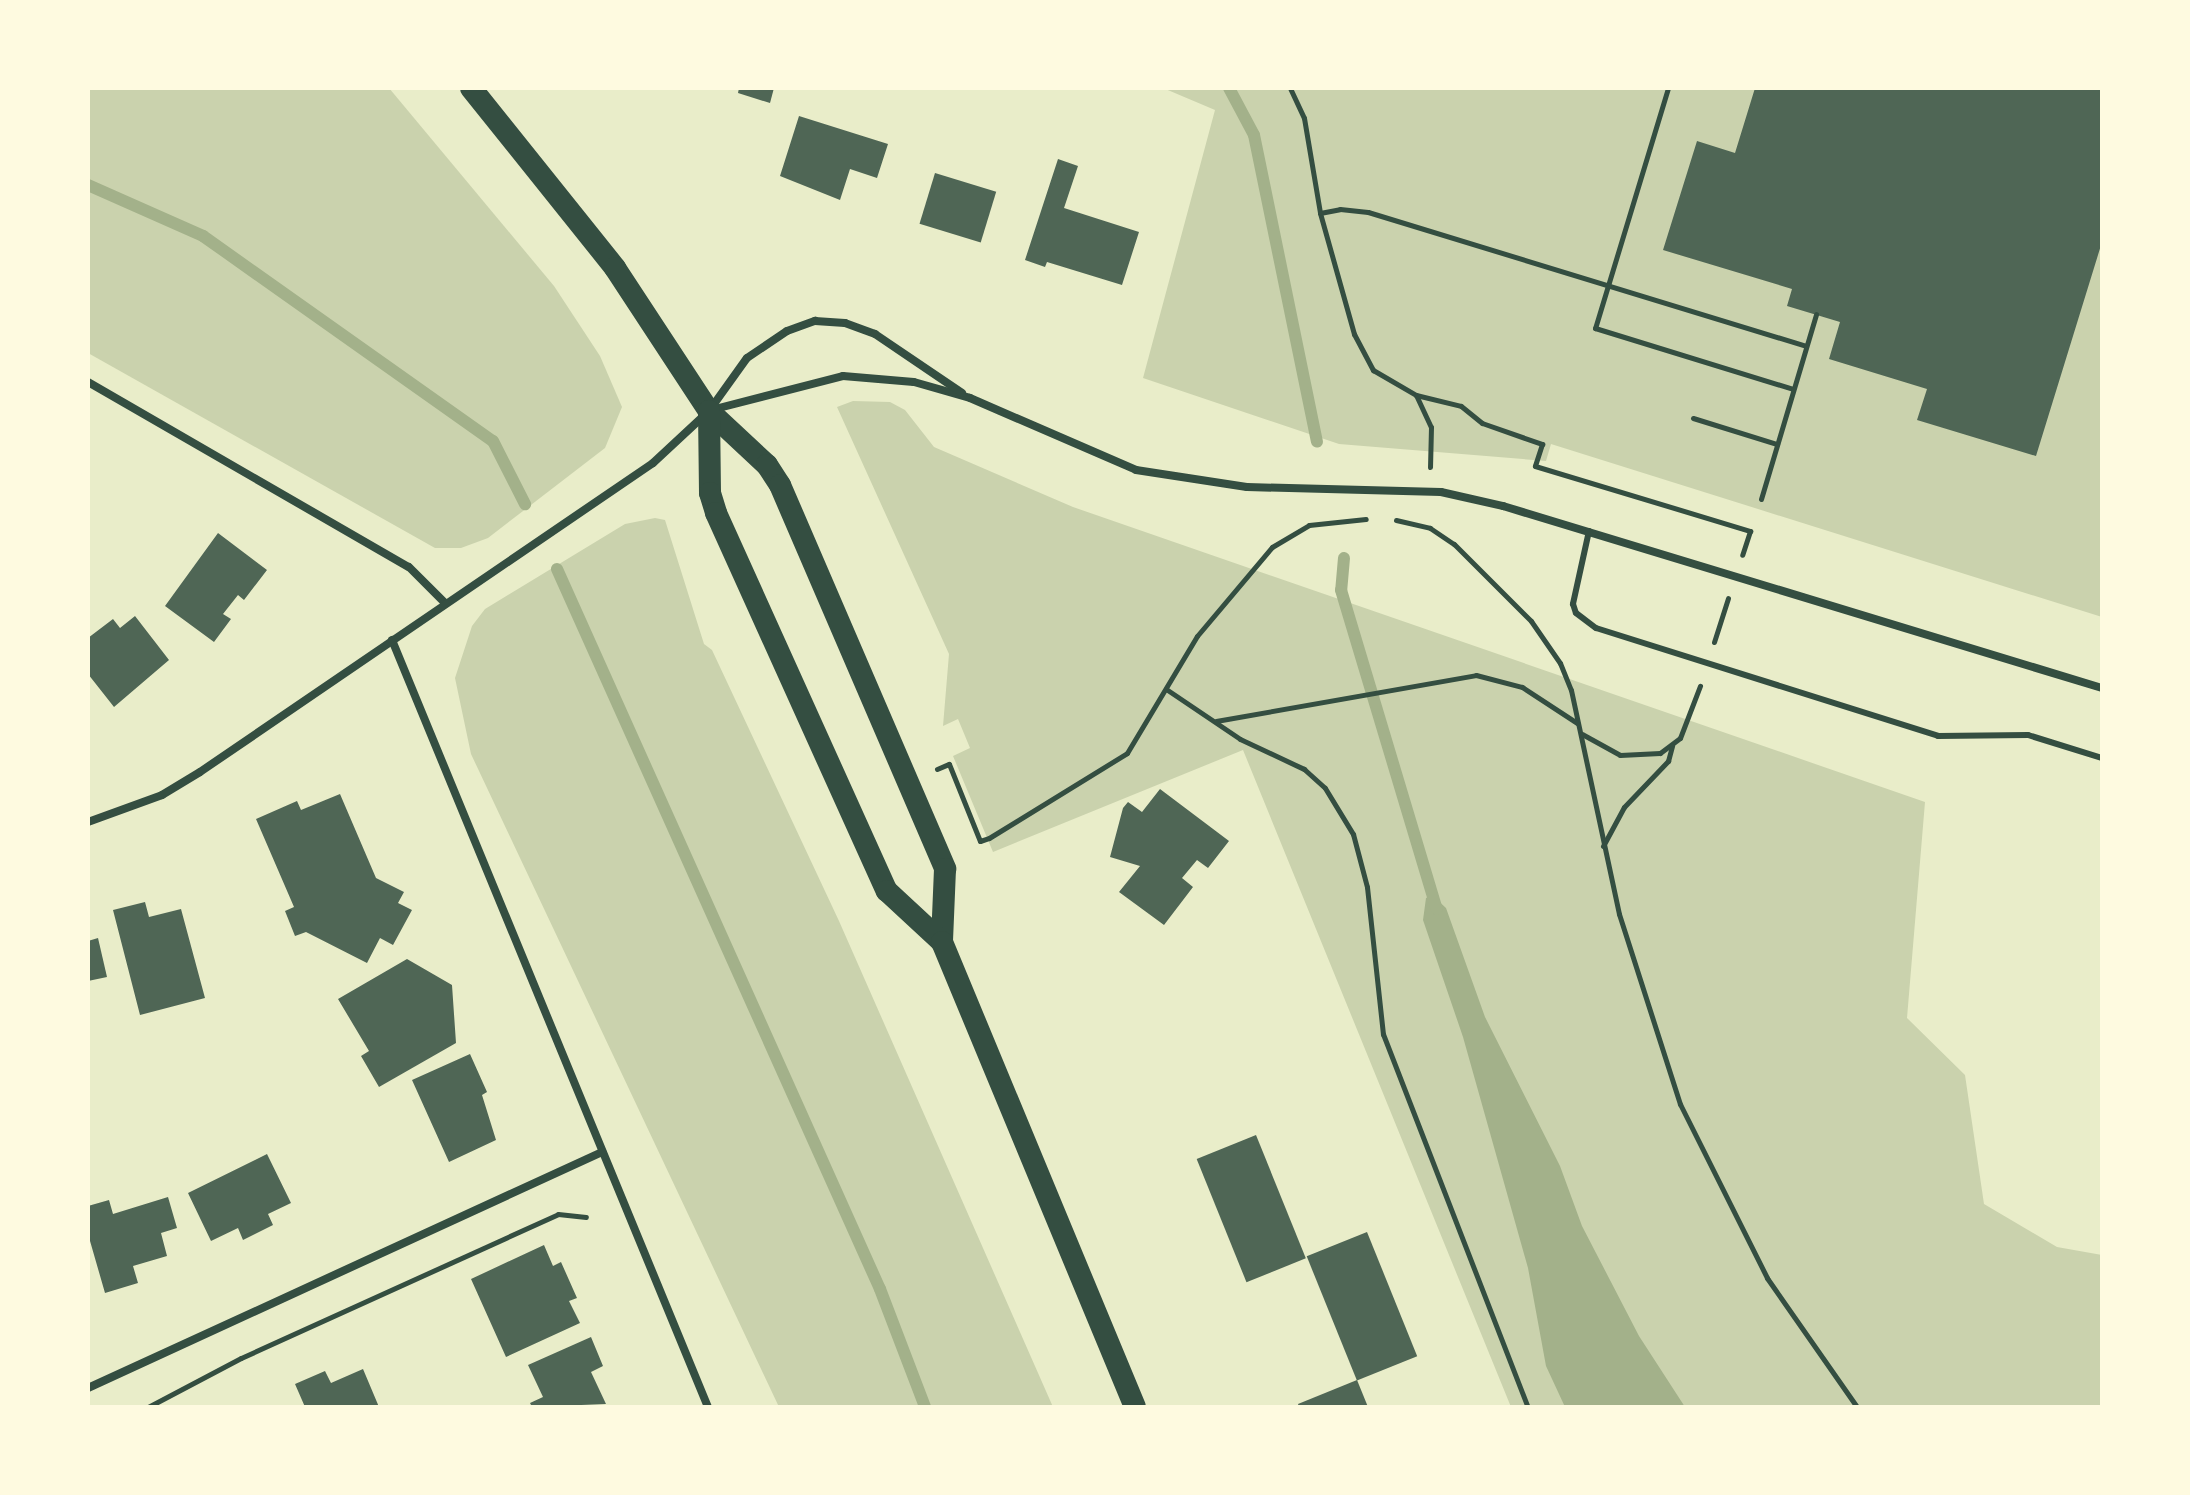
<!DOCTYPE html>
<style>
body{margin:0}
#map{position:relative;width:2190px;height:1495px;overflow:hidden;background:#e9edc9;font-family:Commissioner,sans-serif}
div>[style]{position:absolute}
.green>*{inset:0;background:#cad2ad}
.water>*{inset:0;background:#a3b18a}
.stream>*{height:12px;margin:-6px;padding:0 6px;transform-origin:6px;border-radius:6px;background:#a3b18a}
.building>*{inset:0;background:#4f6655;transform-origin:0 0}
.path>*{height:5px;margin:-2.5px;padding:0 2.5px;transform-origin:2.5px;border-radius:2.5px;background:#344e41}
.service>*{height:6px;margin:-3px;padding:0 3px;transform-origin:3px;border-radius:3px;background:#344e41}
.minor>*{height:8px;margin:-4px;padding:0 4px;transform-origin:4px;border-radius:4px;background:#344e41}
.trunk>*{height:22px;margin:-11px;padding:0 11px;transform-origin:11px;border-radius:11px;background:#344e41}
span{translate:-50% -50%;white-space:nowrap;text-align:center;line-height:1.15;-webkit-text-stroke:8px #fefae0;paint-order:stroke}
.frame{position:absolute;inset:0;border:90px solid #fefae0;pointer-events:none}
</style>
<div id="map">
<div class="green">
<div style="clip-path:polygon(88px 88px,389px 88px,554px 286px,600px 356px,622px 407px,605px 448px,488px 538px,461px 548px,435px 548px,88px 353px)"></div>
<div style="clip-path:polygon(1163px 88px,2102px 88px,2102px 617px,1551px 444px,1546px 461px,1339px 444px,1143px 378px,1215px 110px)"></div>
<div style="clip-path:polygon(853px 401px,890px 402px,905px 410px,934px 447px,1073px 507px,1925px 802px,1907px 1018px,1965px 1075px,1984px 1204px,2057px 1247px,2102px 1255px,2102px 1407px,1511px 1407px,1243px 750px,993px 852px,953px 756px,970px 748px,958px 719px,943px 726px,949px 654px,837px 407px)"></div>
<div style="clip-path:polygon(655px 518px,665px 520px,704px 644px,712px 650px,839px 921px,1053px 1407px,779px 1407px,471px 754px,455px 678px,472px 626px,485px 609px,625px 524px)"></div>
</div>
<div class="water">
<div style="clip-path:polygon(1432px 895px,1446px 908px,1485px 1017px,1560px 1166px,1582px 1226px,1639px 1336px,1685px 1407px,1565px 1407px,1546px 1366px,1528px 1268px,1463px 1037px,1423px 920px,1426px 898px)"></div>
</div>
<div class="stream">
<div style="left:1229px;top:88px;width:53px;rotate:62deg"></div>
<div style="left:1254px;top:135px;width:313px;rotate:78.4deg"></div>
<div style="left:88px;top:185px;width:126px;rotate:23.9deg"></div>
<div style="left:203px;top:236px;width:355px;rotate:35.3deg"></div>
<div style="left:493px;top:441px;width:71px;rotate:63.1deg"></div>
<div style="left:1344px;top:558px;width:32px;rotate:95deg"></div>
<div style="left:1341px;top:590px;width:333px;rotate:73.3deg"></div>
<div style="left:557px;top:569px;width:789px;rotate:65.84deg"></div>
<div style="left:880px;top:1289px;width:126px;rotate:69.1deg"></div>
</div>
<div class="building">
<div style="clip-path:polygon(739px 88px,774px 88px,770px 103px,738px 93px)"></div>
<div style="clip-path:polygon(1755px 88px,2102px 88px,2102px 242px,2036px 456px,1917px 420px,1927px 389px,1829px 359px,1840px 322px,1787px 306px,1792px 289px,1663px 250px,1697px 141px,1735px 153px)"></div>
<div style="clip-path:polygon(799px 116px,888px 144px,877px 178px,850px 169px,840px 200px,780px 176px)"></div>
<div style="clip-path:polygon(1058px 159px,1078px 166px,1064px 208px,1139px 232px,1122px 285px,1047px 262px,1045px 267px,1025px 260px)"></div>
<div style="left:935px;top:173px;width:64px;height:53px;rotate:17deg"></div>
<div style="clip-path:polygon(218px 533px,267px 570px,244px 600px,238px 595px,223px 614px,231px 619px,214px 642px,165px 606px)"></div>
<div style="clip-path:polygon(135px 616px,169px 660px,114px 707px,88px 674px,88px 638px,113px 619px,120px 628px)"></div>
<div style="clip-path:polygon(1160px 789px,1229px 841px,1208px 868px,1197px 860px,1182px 878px,1193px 887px,1164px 925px,1119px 892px,1140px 866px,1110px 857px,1123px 808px,1128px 802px,1142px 812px)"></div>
<div style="clip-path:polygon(340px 794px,376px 878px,404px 892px,398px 903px,412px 910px,393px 945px,380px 938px,367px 963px,306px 932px,295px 936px,285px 911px,294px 907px,256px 819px,297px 801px,301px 810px)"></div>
<div style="clip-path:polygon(145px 902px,149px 917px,181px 909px,205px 998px,140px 1015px,113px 910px)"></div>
<div style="clip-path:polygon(98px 938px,107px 977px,88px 981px,88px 941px)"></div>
<div style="clip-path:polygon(407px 959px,452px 985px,456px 1043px,379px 1087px,361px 1056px,369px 1051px,338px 999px)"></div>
<div style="clip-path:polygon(470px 1054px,487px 1092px,482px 1095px,496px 1140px,449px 1162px,412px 1080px)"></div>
<div style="left:1256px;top:1135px;width:133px;height:64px;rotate:68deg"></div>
<div style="clip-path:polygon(267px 1154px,291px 1203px,268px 1214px,273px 1225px,243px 1240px,238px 1228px,211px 1241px,188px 1193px)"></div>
<div style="clip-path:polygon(168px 1197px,177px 1228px,161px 1233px,167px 1256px,133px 1266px,138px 1283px,105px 1293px,88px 1234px,88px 1206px,109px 1200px,113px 1214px)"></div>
<div style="left:1367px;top:1232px;width:134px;height:65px;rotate:68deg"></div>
<div style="clip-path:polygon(544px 1245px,553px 1266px,561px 1262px,577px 1298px,569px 1301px,580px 1323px,506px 1357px,471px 1279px)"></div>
<div style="clip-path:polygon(591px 1337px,603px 1366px,591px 1372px,606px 1404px,532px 1407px,530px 1403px,543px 1397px,528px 1365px)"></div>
<div style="clip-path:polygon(363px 1369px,379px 1407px,305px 1407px,295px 1384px,325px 1371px,331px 1383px)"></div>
<div style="clip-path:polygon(1357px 1380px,1368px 1407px,1299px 1407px,1298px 1404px)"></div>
</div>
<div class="path">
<div style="left:1290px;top:88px;width:33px;rotate:65deg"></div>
<div style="left:1304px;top:118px;width:96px;rotate:80.4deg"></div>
<div style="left:1320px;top:213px;width:126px;rotate:74.3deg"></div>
<div style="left:1354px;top:334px;width:41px;rotate:62.2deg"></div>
<div style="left:1373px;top:370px;width:50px;rotate:30.2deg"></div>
<div style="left:1416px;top:395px;width:35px;rotate:65deg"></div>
<div style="left:1431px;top:427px;width:40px;rotate:91.4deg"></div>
<div style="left:1668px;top:88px;width:251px;rotate:106.9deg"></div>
<div style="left:1595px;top:328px;width:207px;rotate:17.1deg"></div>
<div style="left:1320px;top:213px;width:20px;rotate:-11deg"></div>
<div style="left:1340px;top:209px;width:28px;rotate:6deg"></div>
<div style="left:1368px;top:212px;width:458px;rotate:17deg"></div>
<div style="left:1416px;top:395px;width:46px;rotate:13.7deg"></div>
<div style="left:1461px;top:406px;width:27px;rotate:39deg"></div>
<div style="left:1482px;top:423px;width:64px;rotate:19.3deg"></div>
<div style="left:1542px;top:444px;width:23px;rotate:108deg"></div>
<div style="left:1535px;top:466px;width:225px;rotate:16.8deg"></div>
<div style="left:1750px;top:531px;width:25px;rotate:108deg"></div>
<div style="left:1693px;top:418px;width:88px;rotate:17.2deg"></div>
<div style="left:1761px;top:499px;width:193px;rotate:-73.4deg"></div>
<div style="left:1396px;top:520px;width:35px;rotate:13deg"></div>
<div style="left:1430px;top:528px;width:29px;rotate:34deg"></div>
<div style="left:1454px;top:544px;width:109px;rotate:45deg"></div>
<div style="left:1531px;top:621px;width:51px;rotate:55.4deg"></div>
<div style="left:1560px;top:663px;width:29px;rotate:68deg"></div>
<div style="left:1571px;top:690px;width:229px;rotate:77.9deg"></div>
<div style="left:1619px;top:914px;width:200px;rotate:72.2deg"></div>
<div style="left:1680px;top:1104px;width:195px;rotate:63.4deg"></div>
<div style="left:1767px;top:1278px;width:157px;rotate:55.1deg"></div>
<div style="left:1714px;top:642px;width:46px;rotate:-72.3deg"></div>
<div style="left:1166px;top:689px;width:89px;rotate:34deg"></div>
<div style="left:1240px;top:739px;width:71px;rotate:25.1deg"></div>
<div style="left:1304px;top:769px;width:28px;rotate:42deg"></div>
<div style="left:1325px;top:788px;width:54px;rotate:58.7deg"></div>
<div style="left:1353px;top:834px;width:55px;rotate:75.2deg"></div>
<div style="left:1367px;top:887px;width:148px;rotate:83.8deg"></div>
<div style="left:1383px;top:1034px;width:400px;rotate:68.8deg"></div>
<div style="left:1216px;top:721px;width:264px;rotate:-10deg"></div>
<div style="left:1476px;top:675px;width:48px;rotate:14.6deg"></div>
<div style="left:1522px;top:687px;width:66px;rotate:33.2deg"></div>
<div style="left:1582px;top:734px;width:43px;rotate:28.9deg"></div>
<div style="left:1620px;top:755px;width:40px;rotate:-2.9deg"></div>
<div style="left:1660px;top:753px;width:25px;rotate:-37deg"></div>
<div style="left:1680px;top:738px;width:56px;rotate:-69deg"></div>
<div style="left:937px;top:769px;width:13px;rotate:-23deg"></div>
<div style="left:949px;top:764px;width:83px;rotate:68.1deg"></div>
<div style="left:980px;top:841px;width:9px;rotate:-18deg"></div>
<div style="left:989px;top:838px;width:162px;rotate:-31.6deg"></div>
<div style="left:1127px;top:753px;width:136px;rotate:-59.1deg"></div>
<div style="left:1197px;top:636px;width:116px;rotate:-49.9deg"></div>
<div style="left:1272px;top:547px;width:43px;rotate:-30.7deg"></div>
<div style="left:1309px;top:525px;width:57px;rotate:-6deg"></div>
<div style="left:1603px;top:846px;width:44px;rotate:-61.7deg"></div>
<div style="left:1624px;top:807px;width:64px;rotate:-46.3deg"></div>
<div style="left:1668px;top:761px;width:16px;rotate:-75deg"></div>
<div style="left:148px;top:1407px;width:105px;rotate:-27.8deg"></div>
<div style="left:241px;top:1358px;width:348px;rotate:-24.4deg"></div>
<div style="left:558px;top:1214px;width:28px;rotate:6deg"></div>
</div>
<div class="service">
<div style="left:1589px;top:531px;width:75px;rotate:102.4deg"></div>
<div style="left:1573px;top:604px;width:9px;rotate:72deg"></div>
<div style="left:1576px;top:613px;width:25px;rotate:37deg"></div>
<div style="left:1596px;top:628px;width:359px;rotate:17.5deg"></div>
<div style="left:1938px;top:736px;width:90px;rotate:-0.6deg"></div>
<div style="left:2028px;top:735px;width:77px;rotate:17.3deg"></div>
</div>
<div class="minor">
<div style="left:88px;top:382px;width:370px;rotate:30deg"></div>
<div style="left:409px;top:567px;width:49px;rotate:45deg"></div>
<div style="left:711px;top:410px;width:136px;rotate:-14.4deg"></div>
<div style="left:843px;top:376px;width:71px;rotate:4.8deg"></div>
<div style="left:914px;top:382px;width:58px;rotate:15.9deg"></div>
<div style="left:970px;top:398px;width:181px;rotate:23.4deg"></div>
<div style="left:1136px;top:470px;width:112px;rotate:8.7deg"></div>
<div style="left:1247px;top:487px;width:194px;rotate:1.5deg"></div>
<div style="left:1441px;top:492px;width:64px;rotate:12.7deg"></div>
<div style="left:1503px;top:506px;width:626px;rotate:16.9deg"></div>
<div style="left:392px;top:640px;width:830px;rotate:67.61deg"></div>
<div style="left:88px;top:822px;width:79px;rotate:-20deg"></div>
<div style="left:162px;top:795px;width:44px;rotate:-31.2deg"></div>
<div style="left:200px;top:772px;width:548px;rotate:-34.3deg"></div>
<div style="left:653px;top:463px;width:76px;rotate:-42.9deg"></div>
<div style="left:709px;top:411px;width:65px;rotate:-54.4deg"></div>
<div style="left:747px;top:358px;width:48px;rotate:-34deg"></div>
<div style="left:787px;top:331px;width:30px;rotate:-20deg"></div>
<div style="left:815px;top:321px;width:30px;rotate:4deg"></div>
<div style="left:845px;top:323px;width:32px;rotate:20deg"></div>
<div style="left:875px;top:334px;width:105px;rotate:34.1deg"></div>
<div style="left:88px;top:1388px;width:566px;rotate:-24.66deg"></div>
</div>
<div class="trunk">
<div style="left:471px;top:88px;width:231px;rotate:51.3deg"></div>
<div style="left:615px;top:268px;width:171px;rotate:56.7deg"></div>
<div style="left:709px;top:411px;width:79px;rotate:43deg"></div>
<div style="left:767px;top:465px;width:24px;rotate:57deg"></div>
<div style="left:780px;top:485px;width:418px;rotate:66.7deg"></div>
<div style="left:945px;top:869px;width:73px;rotate:92.4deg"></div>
<div style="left:709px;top:411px;width:82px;rotate:89.3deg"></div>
<div style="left:710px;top:493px;width:21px;rotate:73deg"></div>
<div style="left:716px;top:513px;width:415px;rotate:65.7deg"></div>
<div style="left:887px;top:891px;width:75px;rotate:42.8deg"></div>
<div style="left:942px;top:942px;width:503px;rotate:67.46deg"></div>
</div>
<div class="frame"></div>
</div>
